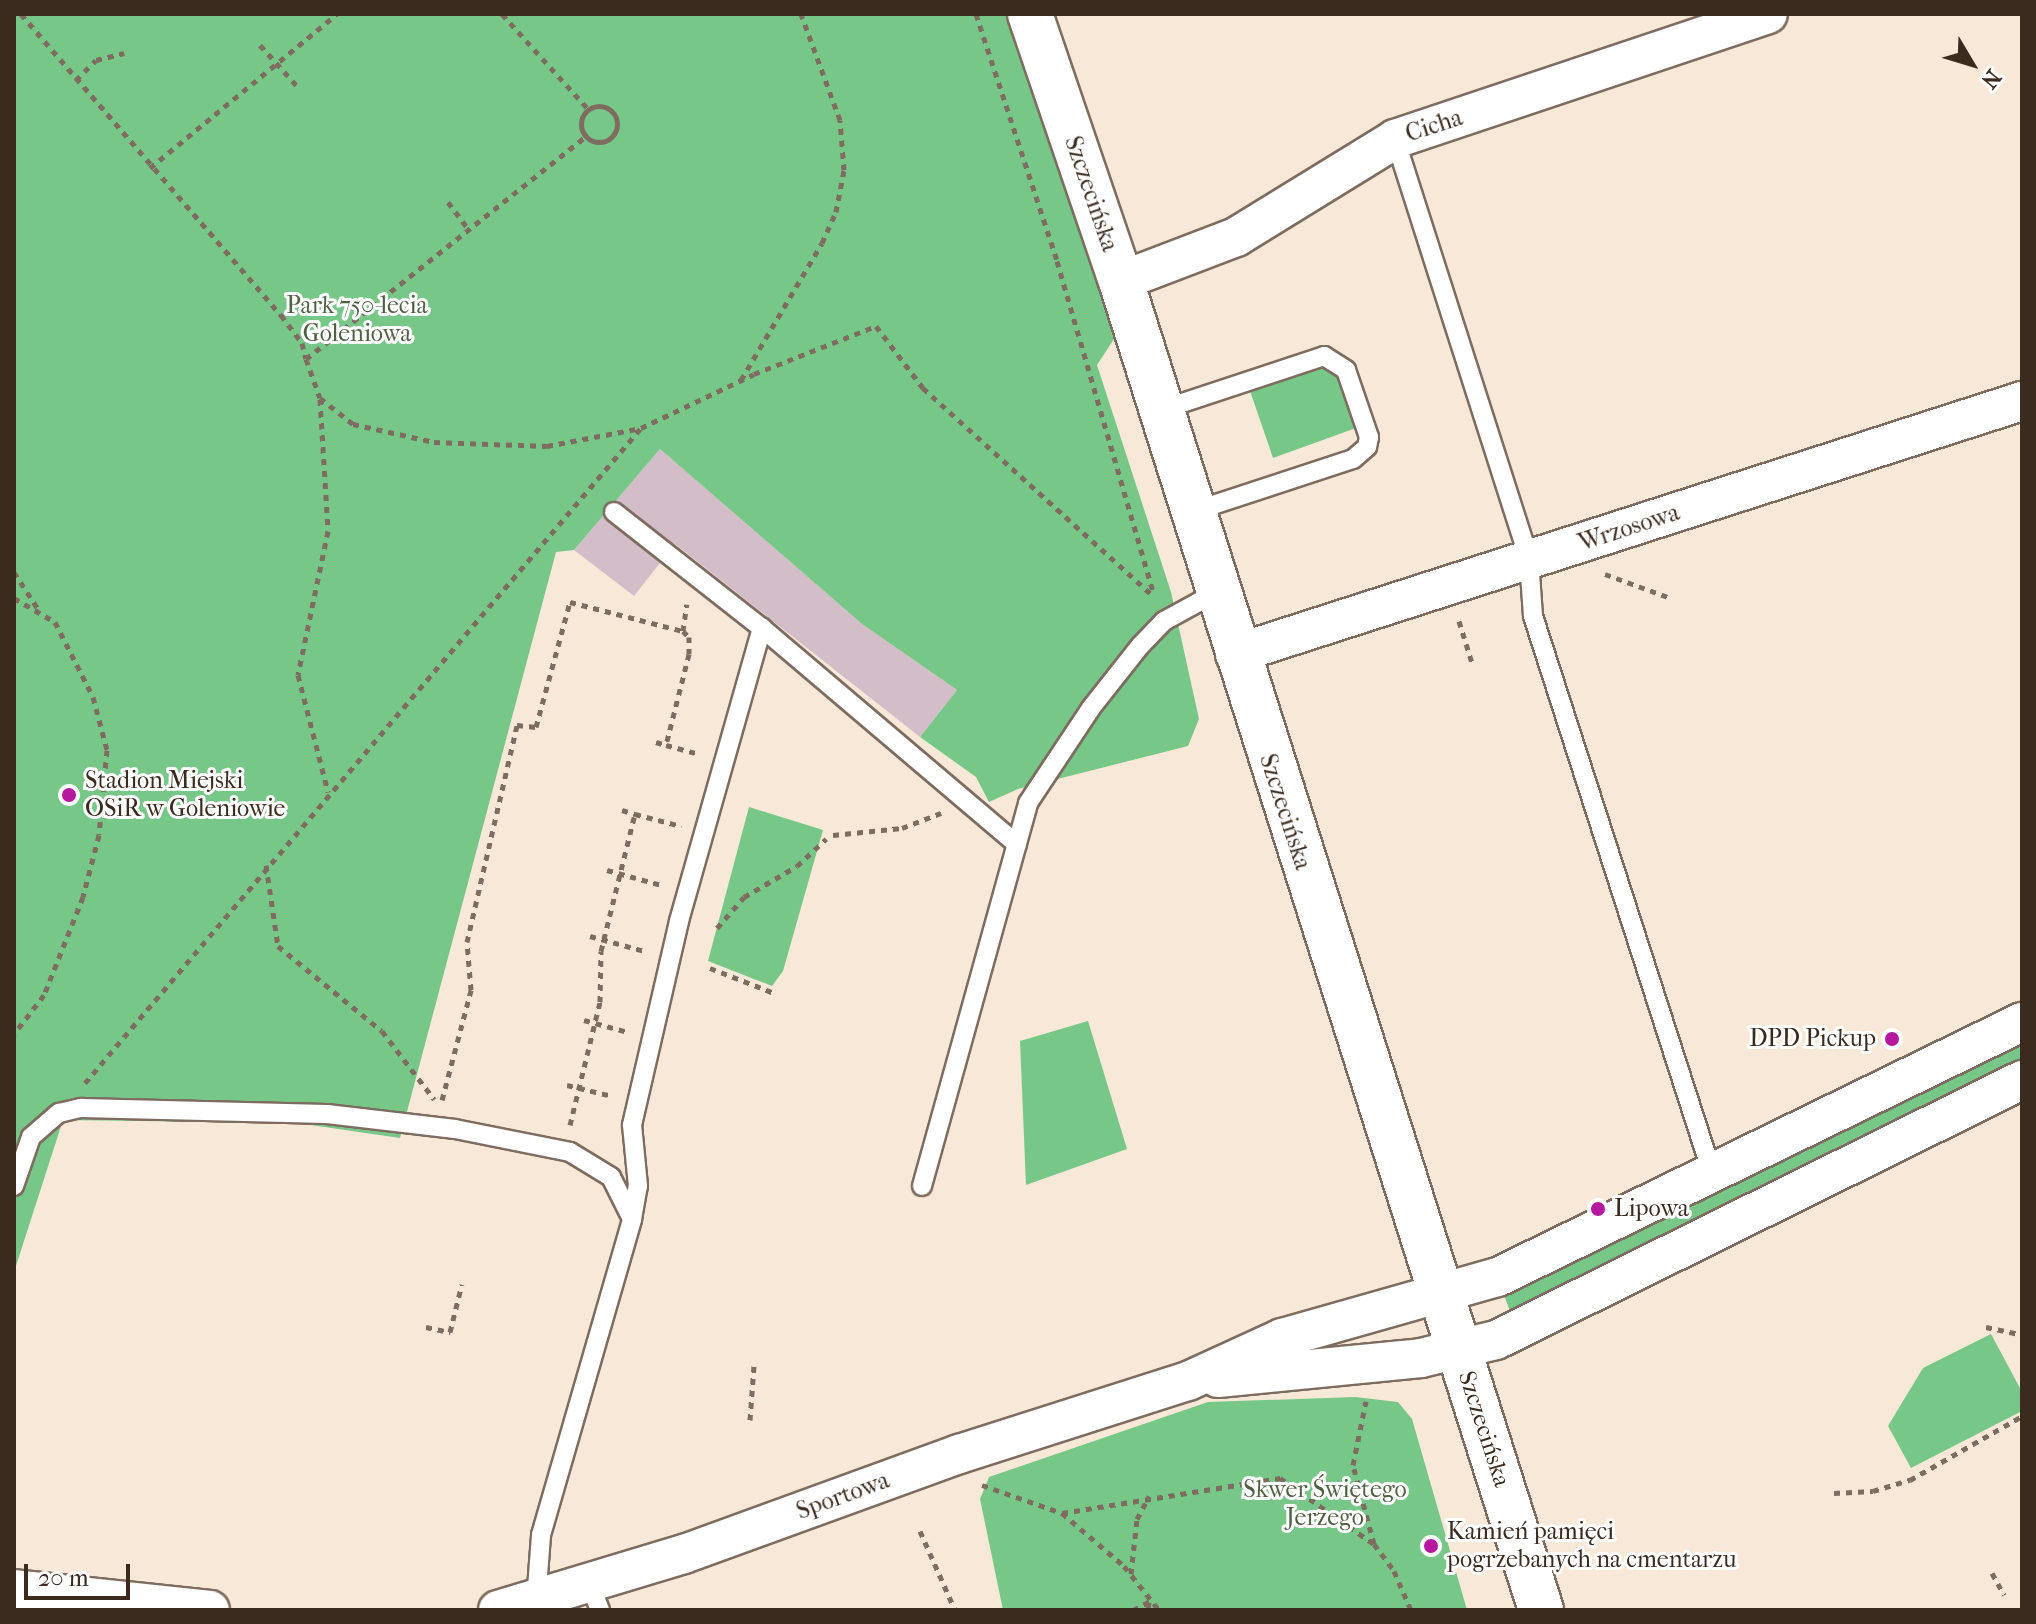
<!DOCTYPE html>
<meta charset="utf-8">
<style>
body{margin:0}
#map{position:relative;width:2036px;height:1624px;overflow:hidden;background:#f8e8d7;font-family:"IM FELL French Canon",serif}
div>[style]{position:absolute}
.industrial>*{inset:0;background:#d2bdc8}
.green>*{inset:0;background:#77c788}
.path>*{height:5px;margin-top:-2.5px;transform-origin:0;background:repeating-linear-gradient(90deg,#7d6c5f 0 6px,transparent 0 12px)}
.path>.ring{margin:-2.5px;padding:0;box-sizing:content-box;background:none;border:5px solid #7d6c5f;border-radius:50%}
.roads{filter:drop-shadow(2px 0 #7d6c5f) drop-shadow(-2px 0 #7d6c5f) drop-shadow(0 2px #7d6c5f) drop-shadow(0 -2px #7d6c5f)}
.service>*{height:18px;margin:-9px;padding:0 9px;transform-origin:9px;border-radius:9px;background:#fff}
.minor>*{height:38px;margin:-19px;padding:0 19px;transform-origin:19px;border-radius:19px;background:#fff}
.tertiary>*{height:44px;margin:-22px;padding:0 22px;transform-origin:22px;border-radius:22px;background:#fff}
.dots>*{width:22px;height:22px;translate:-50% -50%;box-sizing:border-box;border:4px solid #fff;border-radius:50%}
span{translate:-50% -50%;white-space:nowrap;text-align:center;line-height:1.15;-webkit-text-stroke:6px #fff;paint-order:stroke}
.street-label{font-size:24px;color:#3b2a1e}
.park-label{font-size:24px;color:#506143}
.poi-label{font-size:24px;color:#3b2a1e}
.left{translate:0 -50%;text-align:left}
.right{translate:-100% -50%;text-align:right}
.frame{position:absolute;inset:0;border:16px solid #3b2a1e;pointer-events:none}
.north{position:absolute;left:1932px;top:24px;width:80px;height:80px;-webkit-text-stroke:6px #fff;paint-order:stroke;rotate:128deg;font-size:22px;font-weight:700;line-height:32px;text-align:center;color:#3b2a1e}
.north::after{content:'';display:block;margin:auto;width:28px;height:36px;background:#3b2a1e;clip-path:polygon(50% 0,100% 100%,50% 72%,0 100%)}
.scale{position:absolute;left:24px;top:1564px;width:106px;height:36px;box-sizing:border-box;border:4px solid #3b2a1e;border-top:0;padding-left:10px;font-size:24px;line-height:28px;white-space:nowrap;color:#3b2a1e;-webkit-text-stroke:6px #fff;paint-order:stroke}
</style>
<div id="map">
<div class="industrial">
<div style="clip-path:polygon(660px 449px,862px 624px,957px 690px,920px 737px,675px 544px,634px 596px,574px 550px)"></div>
</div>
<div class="green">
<div style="clip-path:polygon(14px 14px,1013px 14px,1114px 339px,1097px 365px,1171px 592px,1199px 719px,1188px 746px,1018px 789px,989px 802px,976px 777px,920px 737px,957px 690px,862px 624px,660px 449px,574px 550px,556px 552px,400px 1138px,297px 1123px,63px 1120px,14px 1272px)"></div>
<div style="clip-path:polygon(1325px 365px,1341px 377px,1356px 428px,1273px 458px,1250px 391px)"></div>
<div style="clip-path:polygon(749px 807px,823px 830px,783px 971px,772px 986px,708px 961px)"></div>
<div style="clip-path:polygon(1088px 1021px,1127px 1149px,1026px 1185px,1020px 1041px)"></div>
<div style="clip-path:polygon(2022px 1033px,2022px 1068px,1514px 1322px,1501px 1287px)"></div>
<div style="clip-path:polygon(1991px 1334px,2022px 1392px,2022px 1411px,1911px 1468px,1888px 1426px,1923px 1368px)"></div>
<div style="clip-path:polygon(1355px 1397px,1398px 1402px,1412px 1419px,1467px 1610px,1003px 1610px,980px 1499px,989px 1477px,1208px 1402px)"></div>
</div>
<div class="path">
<div style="left:21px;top:14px;width:398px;rotate:49.2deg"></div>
<div style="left:281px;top:315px;width:35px;rotate:53deg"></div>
<div style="left:302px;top:343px;width:16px;rotate:76deg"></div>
<div style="left:306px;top:359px;width:357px;rotate:-38.5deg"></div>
<div style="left:502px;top:14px;width:128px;rotate:47.8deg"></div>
<div style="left:976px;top:14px;width:260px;rotate:71.8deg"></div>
<div style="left:1057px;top:261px;width:347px;rotate:73.8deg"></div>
<div style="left:14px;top:15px;width:1px;rotate:-45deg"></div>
<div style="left:260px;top:45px;width:55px;rotate:47.9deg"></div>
<div style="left:76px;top:80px;width:28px;rotate:-45deg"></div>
<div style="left:96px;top:60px;width:29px;rotate:-14deg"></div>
<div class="ring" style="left:581px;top:106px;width:31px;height:31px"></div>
<div style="left:150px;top:168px;width:242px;rotate:-39.5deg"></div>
<div style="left:448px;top:202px;width:36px;rotate:53deg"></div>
<div style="left:306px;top:359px;width:41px;rotate:70.3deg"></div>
<div style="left:320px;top:398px;width:42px;rotate:38.2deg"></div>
<div style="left:353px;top:424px;width:83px;rotate:12.5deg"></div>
<div style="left:434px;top:442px;width:113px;rotate:2deg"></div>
<div style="left:547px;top:446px;width:96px;rotate:-10.8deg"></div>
<div style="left:641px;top:428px;width:125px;rotate:-25.5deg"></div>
<div style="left:754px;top:374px;width:131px;rotate:-21.5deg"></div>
<div style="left:876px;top:326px;width:78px;rotate:52.8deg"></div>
<div style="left:923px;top:388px;width:312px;rotate:42.1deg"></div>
<div style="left:741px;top:380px;width:159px;rotate:-59.4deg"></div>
<div style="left:822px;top:243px;width:34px;rotate:-66deg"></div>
<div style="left:836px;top:212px;width:43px;rotate:-79.2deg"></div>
<div style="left:844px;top:170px;width:50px;rotate:-94.6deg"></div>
<div style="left:840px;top:120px;width:113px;rotate:-110.2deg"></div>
<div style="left:320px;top:399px;width:132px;rotate:86.5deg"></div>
<div style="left:328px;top:531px;width:147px;rotate:101.8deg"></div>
<div style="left:298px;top:675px;width:121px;rotate:75.6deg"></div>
<div style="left:14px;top:572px;width:44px;rotate:57deg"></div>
<div style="left:1605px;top:574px;width:67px;rotate:20.1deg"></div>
<div style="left:14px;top:598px;width:48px;rotate:30.3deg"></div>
<div style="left:55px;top:622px;width:84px;rotate:63.1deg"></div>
<div style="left:93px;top:697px;width:55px;rotate:75.2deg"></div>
<div style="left:107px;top:750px;width:85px;rotate:95.4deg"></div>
<div style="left:99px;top:835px;width:64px;rotate:104.5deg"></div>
<div style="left:83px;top:897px;width:105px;rotate:111.7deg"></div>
<div style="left:44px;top:995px;width:49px;rotate:127.6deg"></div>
<div style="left:1459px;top:621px;width:47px;rotate:72.7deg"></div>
<div style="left:683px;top:631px;width:8px;rotate:45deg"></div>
<div style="left:689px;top:637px;width:17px;rotate:90deg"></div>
<div style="left:689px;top:654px;width:94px;rotate:104.2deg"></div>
<div style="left:666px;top:745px;width:35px;rotate:15deg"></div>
<div style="left:656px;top:742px;width:10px;rotate:17deg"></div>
<div style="left:622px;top:810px;width:14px;rotate:17deg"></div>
<div style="left:833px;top:835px;width:69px;rotate:-5.8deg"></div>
<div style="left:902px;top:828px;width:42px;rotate:-21deg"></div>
<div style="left:266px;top:865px;width:82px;rotate:81.6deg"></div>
<div style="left:278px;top:946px;width:134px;rotate:39.3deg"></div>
<div style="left:382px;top:1031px;width:86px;rotate:52.6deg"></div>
<div style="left:607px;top:870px;width:56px;rotate:15.5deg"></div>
<div style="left:717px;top:928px;width:41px;rotate:-48.9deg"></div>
<div style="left:744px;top:897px;width:61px;rotate:-30.3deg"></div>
<div style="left:797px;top:866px;width:40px;rotate:-43deg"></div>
<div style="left:590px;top:936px;width:57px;rotate:15.3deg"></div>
<div style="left:710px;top:968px;width:69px;rotate:21.3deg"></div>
<div style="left:584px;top:1020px;width:46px;rotate:15.3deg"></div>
<div style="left:85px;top:1083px;width:858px;rotate:-49.68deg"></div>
<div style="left:567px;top:1085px;width:46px;rotate:13.7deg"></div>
<div style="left:442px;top:1100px;width:114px;rotate:-75.2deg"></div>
<div style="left:471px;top:990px;width:48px;rotate:-94.8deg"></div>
<div style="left:467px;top:942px;width:223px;rotate:-77deg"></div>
<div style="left:517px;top:725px;width:19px;rotate:6deg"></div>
<div style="left:536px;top:727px;width:130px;rotate:-74.8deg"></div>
<div style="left:570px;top:602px;width:117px;rotate:14.4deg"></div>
<div style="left:683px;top:631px;width:27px;rotate:-82deg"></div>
<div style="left:570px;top:1125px;width:127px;rotate:-76.3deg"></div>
<div style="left:600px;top:1002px;width:51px;rotate:-88.9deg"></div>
<div style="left:601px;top:951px;width:141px;rotate:-76.1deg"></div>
<div style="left:635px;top:814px;width:48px;rotate:14.6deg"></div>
<div style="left:426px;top:1327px;width:25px;rotate:12deg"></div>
<div style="left:450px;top:1332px;width:49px;rotate:-76deg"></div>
<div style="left:1986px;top:1327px;width:35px;rotate:12deg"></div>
<div style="left:750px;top:1420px;width:55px;rotate:-85.8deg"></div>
<div style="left:982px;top:1485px;width:85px;rotate:19.3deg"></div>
<div style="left:1062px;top:1513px;width:82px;rotate:40.5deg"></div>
<div style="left:1124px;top:1566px;width:56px;rotate:51.5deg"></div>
<div style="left:1834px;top:1493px;width:39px;rotate:-3deg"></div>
<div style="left:1873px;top:1491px;width:39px;rotate:-17deg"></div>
<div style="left:1910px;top:1480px;width:129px;rotate:-29.7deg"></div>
<div style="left:1062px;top:1513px;width:221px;rotate:-9.1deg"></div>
<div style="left:1280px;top:1478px;width:115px;rotate:35.1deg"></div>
<div style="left:1374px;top:1544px;width:82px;rotate:-104.9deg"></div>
<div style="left:1353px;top:1465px;width:65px;rotate:-78.5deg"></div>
<div style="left:920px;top:1531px;width:86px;rotate:66.1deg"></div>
<div style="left:1374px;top:1544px;width:34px;rotate:53deg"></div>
<div style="left:1394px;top:1571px;width:43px;rotate:66.4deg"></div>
<div style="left:1992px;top:1573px;width:25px;rotate:61deg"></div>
<div style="left:1131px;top:1574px;width:55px;rotate:-83.8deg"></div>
<div style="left:1137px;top:1519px;width:26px;rotate:-62deg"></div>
<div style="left:1133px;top:1610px;width:18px;rotate:-27deg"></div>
<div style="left:1149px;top:1602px;width:8px;rotate:97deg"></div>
</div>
<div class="roads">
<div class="service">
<div style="left:1395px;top:139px;width:442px;rotate:72.3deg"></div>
<div style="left:1529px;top:560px;width:56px;rotate:85.9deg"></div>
<div style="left:1533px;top:616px;width:585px;rotate:72.18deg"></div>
<div style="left:1161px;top:410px;width:172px;rotate:-18.3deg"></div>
<div style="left:1324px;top:356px;width:26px;rotate:32deg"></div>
<div style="left:1346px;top:370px;width:71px;rotate:71.1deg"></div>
<div style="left:1369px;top:437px;width:10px;rotate:101deg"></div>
<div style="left:1367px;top:447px;width:18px;rotate:139deg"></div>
<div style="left:1353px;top:459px;width:169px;rotate:161.8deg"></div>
<div style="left:614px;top:512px;width:188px;rotate:38.1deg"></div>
<div style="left:762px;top:628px;width:334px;rotate:40.3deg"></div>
<div style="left:14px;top:1186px;width:52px;rotate:-70.9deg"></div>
<div style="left:31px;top:1137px;width:37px;rotate:-41deg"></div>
<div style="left:59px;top:1113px;width:23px;rotate:-13deg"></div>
<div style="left:81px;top:1108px;width:246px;rotate:1.4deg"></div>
<div style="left:327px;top:1114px;width:129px;rotate:6.7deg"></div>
<div style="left:455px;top:1129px;width:117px;rotate:11.3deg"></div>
<div style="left:570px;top:1152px;width:48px;rotate:31.4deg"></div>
<div style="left:611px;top:1177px;width:47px;rotate:63.4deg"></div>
<div style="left:922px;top:1186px;width:397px;rotate:-74.5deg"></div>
<div style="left:1028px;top:803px;width:114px;rotate:-56.4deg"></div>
<div style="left:1091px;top:708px;width:79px;rotate:-51.7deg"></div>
<div style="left:1140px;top:646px;width:35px;rotate:-46deg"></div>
<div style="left:1164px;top:621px;width:60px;rotate:-28.7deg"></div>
<div style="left:590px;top:1585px;width:27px;rotate:68deg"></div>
<div style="left:536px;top:1602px;width:67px;rotate:-85.7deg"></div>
<div style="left:541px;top:1535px;width:329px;rotate:-73.9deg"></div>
<div style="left:632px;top:1219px;width:34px;rotate:-80deg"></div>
<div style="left:638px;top:1186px;width:61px;rotate:-95.6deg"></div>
<div style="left:632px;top:1125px;width:209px;rotate:-77deg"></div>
<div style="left:679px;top:921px;width:305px;rotate:-74.2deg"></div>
</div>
<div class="minor">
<div style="left:1121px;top:281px;width:123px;rotate:-20.9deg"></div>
<div style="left:1236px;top:237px;width:187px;rotate:-31.6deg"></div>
<div style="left:1395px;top:139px;width:393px;rotate:-18.5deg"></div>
<div style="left:1235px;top:654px;width:827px;rotate:-17.82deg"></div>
<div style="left:1218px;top:1378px;width:204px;rotate:-5.6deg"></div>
<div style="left:1421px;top:1358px;width:77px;rotate:-13.5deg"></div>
<div style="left:1496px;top:1340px;width:587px;rotate:-26.3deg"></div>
<div style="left:14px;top:1589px;width:197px;rotate:6.1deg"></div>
<div style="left:498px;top:1610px;width:194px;rotate:-16.8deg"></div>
<div style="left:684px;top:1554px;width:293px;rotate:-20deg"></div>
<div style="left:959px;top:1454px;width:240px;rotate:-17.7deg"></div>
<div style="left:1188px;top:1381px;width:103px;rotate:-24.6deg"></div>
<div style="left:1282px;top:1338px;width:224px;rotate:-15.8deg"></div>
<div style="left:1498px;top:1277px;width:583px;rotate:-25.95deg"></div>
</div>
<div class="tertiary">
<div style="left:1030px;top:14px;width:282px;rotate:71.2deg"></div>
<div style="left:1121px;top:281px;width:1394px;rotate:72.46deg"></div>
</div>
</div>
<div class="dots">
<div style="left:69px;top:795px;background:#b5179e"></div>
<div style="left:1892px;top:1039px;background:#b5179e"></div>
<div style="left:1598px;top:1209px;background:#b5179e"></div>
<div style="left:1431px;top:1546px;background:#b5179e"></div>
</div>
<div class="street-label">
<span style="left:1434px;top:126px;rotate:-18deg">Cicha</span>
<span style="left:1091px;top:194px;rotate:71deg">Szczecińska</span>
<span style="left:1629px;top:528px;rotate:-18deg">Wrzosowa</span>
<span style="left:1285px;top:812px;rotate:72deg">Szczecińska</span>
<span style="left:1484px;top:1429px;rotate:72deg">Szczecińska</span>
<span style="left:843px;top:1496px;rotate:-20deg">Sportowa</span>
</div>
<div class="park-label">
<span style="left:357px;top:320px">Park 750-lecia<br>Goleniowa</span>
<span style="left:1325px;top:1504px">Skwer Świętego<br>Jerzego</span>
</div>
<div class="poi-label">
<span class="left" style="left:85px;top:795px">Stadion Miejski<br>OSiR w Goleniowie</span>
<span class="right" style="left:1876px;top:1039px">DPD Pickup</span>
<span class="left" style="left:1614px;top:1209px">Lipowa</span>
<span class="left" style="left:1447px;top:1546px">Kamień pamięci<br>pogrzebanych na cmentarzu</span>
</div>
<div class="frame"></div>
<div class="north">N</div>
<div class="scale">20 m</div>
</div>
